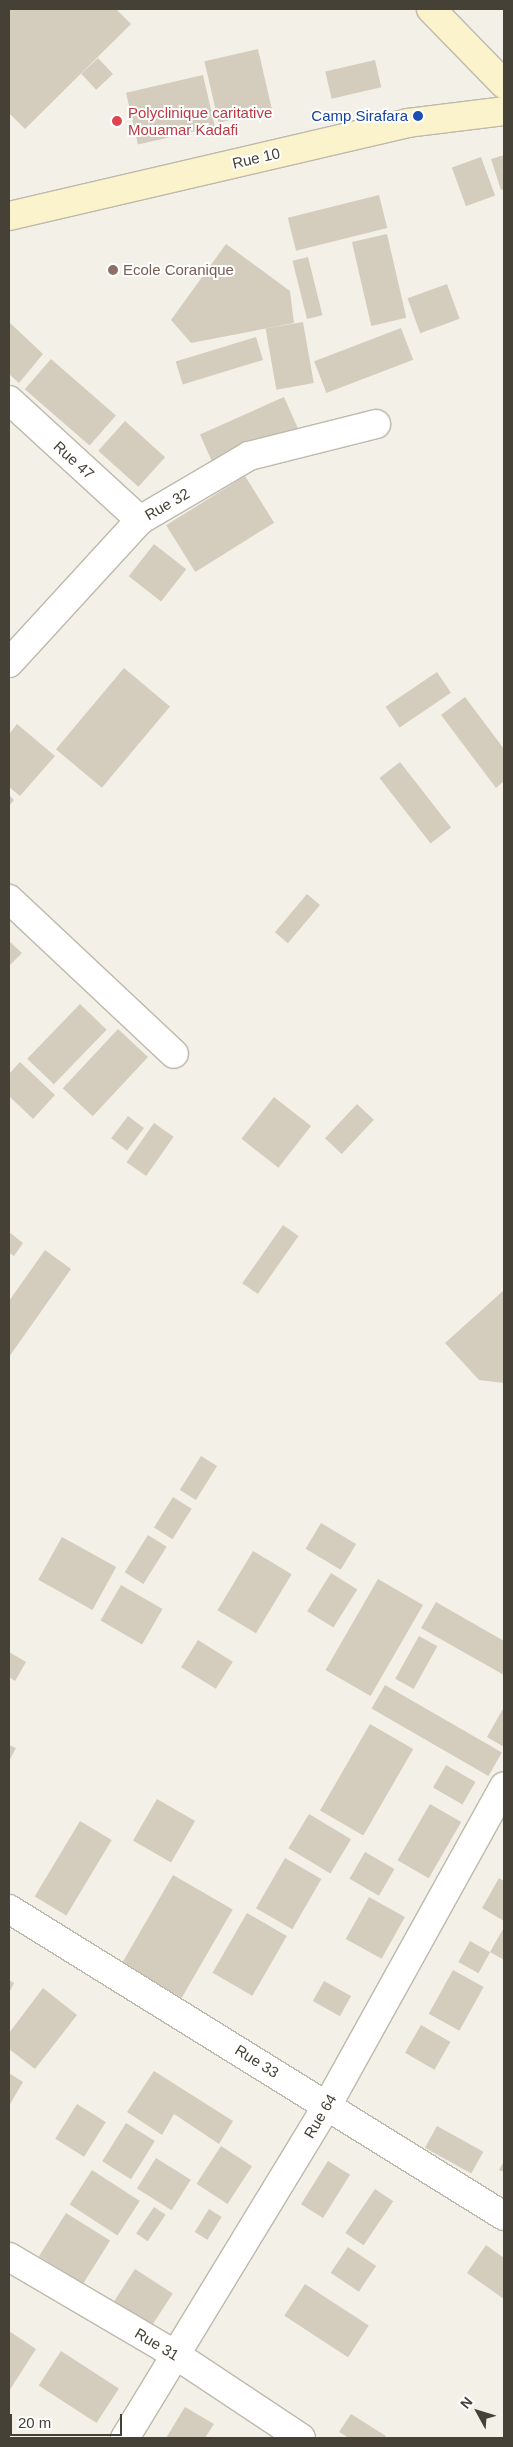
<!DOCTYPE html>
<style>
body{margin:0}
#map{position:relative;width:513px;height:2447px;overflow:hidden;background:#f3f0e8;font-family:Arial,sans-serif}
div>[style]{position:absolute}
.building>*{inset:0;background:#d4cdbe;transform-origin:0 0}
.roads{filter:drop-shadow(1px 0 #beb9ab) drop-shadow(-1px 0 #beb9ab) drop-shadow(0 1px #beb9ab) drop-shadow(0 -1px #beb9ab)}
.street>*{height:28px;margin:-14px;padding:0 14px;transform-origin:14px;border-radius:14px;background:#fff}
.secondary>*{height:28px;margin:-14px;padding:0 14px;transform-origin:14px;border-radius:14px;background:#fbf3cb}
.dots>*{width:14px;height:14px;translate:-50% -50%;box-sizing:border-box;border:2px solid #fff;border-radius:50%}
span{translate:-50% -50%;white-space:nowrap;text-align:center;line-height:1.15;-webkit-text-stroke:4px #fff;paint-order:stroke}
.health-label{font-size:15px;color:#be3a42}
.left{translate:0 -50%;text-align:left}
.transit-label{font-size:15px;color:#164399}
.right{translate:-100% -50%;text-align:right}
.street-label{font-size:15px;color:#464137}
.education-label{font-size:15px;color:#785e54}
.frame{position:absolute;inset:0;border:10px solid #464137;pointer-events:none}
.north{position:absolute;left:453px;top:2387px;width:50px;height:50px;-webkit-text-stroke:4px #fff;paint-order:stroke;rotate:309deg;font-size:14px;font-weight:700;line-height:20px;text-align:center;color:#464137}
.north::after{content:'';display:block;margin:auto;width:18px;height:22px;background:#464137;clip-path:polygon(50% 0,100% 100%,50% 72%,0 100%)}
.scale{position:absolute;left:10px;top:2414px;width:112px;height:22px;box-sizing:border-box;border:2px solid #464137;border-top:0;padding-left:6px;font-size:15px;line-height:18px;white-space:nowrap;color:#464137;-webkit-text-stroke:4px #fff;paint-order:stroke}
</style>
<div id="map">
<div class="building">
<div style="clip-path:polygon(9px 9px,116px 9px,131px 24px,25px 129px,9px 113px)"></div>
<div style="left:258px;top:49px;width:63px;height:55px;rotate:77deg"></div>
<div style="left:98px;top:58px;width:22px;height:23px;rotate:47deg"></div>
<div style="left:375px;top:60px;width:28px;height:51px;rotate:77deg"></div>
<div style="left:203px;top:75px;width:53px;height:79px;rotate:77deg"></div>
<div style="clip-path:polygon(504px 155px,504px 189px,501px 190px,491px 159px)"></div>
<div style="left:481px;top:157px;width:41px;height:31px;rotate:70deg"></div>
<div style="left:379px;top:195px;width:34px;height:94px;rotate:76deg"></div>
<div style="left:387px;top:234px;width:86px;height:36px;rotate:77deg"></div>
<div style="clip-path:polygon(226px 244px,290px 291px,294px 323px,191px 343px,171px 320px)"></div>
<div style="left:308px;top:257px;width:60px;height:16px;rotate:76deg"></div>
<div style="left:447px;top:284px;width:37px;height:42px;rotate:70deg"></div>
<div style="clip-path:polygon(9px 322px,43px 354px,19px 383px,9px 374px)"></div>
<div style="left:303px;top:322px;width:62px;height:38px;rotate:80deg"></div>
<div style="left:401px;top:328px;width:34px;height:93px;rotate:69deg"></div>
<div style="left:256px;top:337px;width:24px;height:84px;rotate:73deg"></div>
<div style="left:51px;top:359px;width:86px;height:40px;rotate:41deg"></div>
<div style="left:284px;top:397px;width:36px;height:92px;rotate:66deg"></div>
<div style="left:125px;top:421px;width:54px;height:40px;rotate:42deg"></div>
<div style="left:245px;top:476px;width:55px;height:93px;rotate:58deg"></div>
<div style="left:154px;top:544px;width:41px;height:41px;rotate:38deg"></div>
<div style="left:124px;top:668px;width:60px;height:106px;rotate:40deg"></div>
<div style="left:437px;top:672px;width:25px;height:62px;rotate:56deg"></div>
<div style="clip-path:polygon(465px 697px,504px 749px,504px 781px,496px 788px,441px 715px)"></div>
<div style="clip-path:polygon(17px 724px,55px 756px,20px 796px,9px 787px,9px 734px)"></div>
<div style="left:400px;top:762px;width:83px;height:26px;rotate:52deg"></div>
<div style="clip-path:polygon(9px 795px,14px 800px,9px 806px)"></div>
<div style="left:307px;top:894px;width:17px;height:50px;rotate:40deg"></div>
<div style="clip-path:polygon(9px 941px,22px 953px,9px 966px)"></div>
<div style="left:80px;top:1004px;width:37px;height:76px;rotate:44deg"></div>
<div style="left:118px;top:1029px;width:41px;height:81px;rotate:43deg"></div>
<div style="clip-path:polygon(20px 1062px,55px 1095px,33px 1119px,9px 1096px,9px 1074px)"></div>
<div style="left:274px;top:1097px;width:47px;height:53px;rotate:38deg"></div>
<div style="left:357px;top:1104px;width:23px;height:47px;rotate:43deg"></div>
<div style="left:128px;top:1116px;width:20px;height:28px;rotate:37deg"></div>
<div style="left:154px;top:1123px;width:24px;height:48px;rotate:35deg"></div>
<div style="left:283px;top:1225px;width:19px;height:71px;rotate:35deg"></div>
<div style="clip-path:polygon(9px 1232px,23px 1243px,14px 1256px,9px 1253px)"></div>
<div style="clip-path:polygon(45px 1250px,71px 1269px,9px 1357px,9px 1301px)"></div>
<div style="clip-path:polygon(504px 1290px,504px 1383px,479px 1380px,445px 1343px)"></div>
<div style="left:201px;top:1456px;width:19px;height:40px;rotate:32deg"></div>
<div style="left:173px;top:1497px;width:22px;height:36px;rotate:32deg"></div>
<div style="left:321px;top:1523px;width:41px;height:30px;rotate:31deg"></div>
<div style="left:148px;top:1535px;width:22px;height:44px;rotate:32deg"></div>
<div style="left:62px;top:1537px;width:62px;height:49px;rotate:29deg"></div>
<div style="left:253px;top:1551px;width:45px;height:69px;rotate:31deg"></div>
<div style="left:331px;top:1573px;width:31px;height:45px;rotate:32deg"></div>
<div style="left:378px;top:1579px;width:52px;height:105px;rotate:30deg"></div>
<div style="left:121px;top:1585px;width:48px;height:41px;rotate:30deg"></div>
<div style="clip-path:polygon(436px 1602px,504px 1641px,504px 1675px,421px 1628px)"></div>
<div style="left:419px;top:1636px;width:21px;height:49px;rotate:29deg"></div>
<div style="left:198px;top:1640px;width:41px;height:32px;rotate:32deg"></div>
<div style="clip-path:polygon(9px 1652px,26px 1662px,15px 1681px,9px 1677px)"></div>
<div style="left:385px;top:1685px;width:135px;height:27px;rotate:30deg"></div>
<div style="clip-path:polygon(504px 1707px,504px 1747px,487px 1737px)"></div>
<div style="left:370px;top:1724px;width:50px;height:100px;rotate:30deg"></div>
<div style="clip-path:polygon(9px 1745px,16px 1748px,9px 1761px)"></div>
<div style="left:446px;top:1765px;width:34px;height:26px;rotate:30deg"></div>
<div style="left:157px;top:1799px;width:44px;height:48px;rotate:30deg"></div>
<div style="left:430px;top:1804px;width:36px;height:65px;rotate:30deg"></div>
<div style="left:309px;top:1814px;width:49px;height:40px;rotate:31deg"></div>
<div style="left:80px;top:1821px;width:37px;height:88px;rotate:31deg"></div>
<div style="left:365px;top:1852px;width:34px;height:31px;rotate:30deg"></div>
<div style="left:285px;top:1858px;width:42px;height:58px;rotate:30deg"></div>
<div style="left:173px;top:1875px;width:69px;height:102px;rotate:30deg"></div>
<div style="clip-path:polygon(499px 1878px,504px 1881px,504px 1921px,482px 1908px)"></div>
<div style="left:369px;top:1897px;width:41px;height:48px;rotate:29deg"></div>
<div style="left:247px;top:1913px;width:46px;height:69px;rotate:30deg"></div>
<div style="clip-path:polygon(503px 1929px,504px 1930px,504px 1960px,490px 1952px)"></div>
<div style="left:470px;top:1941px;width:23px;height:24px;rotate:29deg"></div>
<div style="left:453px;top:1970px;width:35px;height:50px;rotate:29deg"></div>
<div style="clip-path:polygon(9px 1980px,14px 1983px,9px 1993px)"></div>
<div style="left:324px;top:1981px;width:31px;height:23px;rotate:29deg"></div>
<div style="clip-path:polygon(43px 1988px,77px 2015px,35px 2069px,9px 2049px,9px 2033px)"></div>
<div style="left:421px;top:2025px;width:34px;height:32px;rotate:30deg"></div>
<div style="clip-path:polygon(154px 2071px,233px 2121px,219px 2144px,174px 2114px,162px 2135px,127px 2112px)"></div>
<div style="clip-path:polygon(9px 2073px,23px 2082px,9px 2106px)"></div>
<div style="left:77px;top:2104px;width:34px;height:41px;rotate:32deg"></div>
<div style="left:126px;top:2123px;width:34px;height:45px;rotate:32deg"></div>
<div style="left:437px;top:2126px;width:53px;height:25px;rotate:29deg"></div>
<div style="left:221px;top:2146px;width:37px;height:45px;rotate:33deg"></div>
<div style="left:156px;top:2158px;width:41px;height:36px;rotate:32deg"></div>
<div style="left:328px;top:2161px;width:26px;height:51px;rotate:32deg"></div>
<div style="clip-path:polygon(504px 2161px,504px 2172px,499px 2170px)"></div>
<div style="left:92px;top:2170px;width:57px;height:41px;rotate:33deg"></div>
<div style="left:375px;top:2189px;width:22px;height:53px;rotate:34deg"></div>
<div style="left:154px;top:2207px;width:14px;height:32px;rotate:34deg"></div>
<div style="left:209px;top:2209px;width:15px;height:27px;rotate:32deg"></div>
<div style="left:66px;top:2213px;width:52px;height:51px;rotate:32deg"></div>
<div style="clip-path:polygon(486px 2245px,504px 2258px,504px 2299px,467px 2273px)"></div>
<div style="left:348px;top:2247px;width:34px;height:31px;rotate:34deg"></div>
<div style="left:135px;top:2269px;width:45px;height:39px;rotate:33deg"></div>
<div style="left:305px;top:2284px;width:76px;height:38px;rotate:33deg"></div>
<div style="clip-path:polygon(9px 2331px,36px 2349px,9px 2391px)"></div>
<div style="left:61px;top:2351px;width:69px;height:41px;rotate:33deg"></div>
<div style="clip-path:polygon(185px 2407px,214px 2424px,205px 2438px,166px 2438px)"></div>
<div style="clip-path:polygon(351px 2414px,386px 2436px,384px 2438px,349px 2438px,339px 2432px)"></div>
</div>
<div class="roads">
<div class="street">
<div style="left:9px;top:400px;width:178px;rotate:42.5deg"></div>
<div style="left:9px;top:663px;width:194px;rotate:-47.5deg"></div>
<div style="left:140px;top:520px;width:126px;rotate:-30.4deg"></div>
<div style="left:249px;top:456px;width:131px;rotate:-14.1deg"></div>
<div style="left:9px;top:899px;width:226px;rotate:43.2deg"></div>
<div style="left:9px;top:1909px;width:582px;rotate:31.81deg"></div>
<div style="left:9px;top:2257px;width:194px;rotate:30.4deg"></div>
<div style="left:176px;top:2355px;width:150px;rotate:33.6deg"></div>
<div style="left:125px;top:2438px;width:391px;rotate:-58.7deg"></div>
<div style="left:328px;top:2104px;width:363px;rotate:-61deg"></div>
</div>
<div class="secondary">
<div style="left:431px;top:9px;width:105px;rotate:45.8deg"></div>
<div style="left:9px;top:216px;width:410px;rotate:-13.1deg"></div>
<div style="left:408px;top:123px;width:97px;rotate:-7.1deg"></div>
</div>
</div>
<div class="dots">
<div style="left:418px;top:116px;background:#1a4fb4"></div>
<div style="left:117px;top:121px;background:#e0444e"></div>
<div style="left:113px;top:270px;background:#8d6e63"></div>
</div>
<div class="health-label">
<span class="left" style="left:128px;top:121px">Polyclinique caritative<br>Mouamar Kadafi</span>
</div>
<div class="transit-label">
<span class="right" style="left:408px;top:116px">Camp Sirafara</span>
</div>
<div class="street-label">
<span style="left:256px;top:158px;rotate:-13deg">Rue 10</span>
<span style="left:74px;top:460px;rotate:42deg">Rue 47</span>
<span style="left:167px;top:504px;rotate:-30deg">Rue 32</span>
<span style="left:257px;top:2061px;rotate:32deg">Rue 33</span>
<span style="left:320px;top:2116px;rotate:-59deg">Rue 64</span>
<span style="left:157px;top:2344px;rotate:31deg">Rue 31</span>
</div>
<div class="education-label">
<span class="left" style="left:123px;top:270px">Ecole Coranique</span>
</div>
<div class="frame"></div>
<div class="north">N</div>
<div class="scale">20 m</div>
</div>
